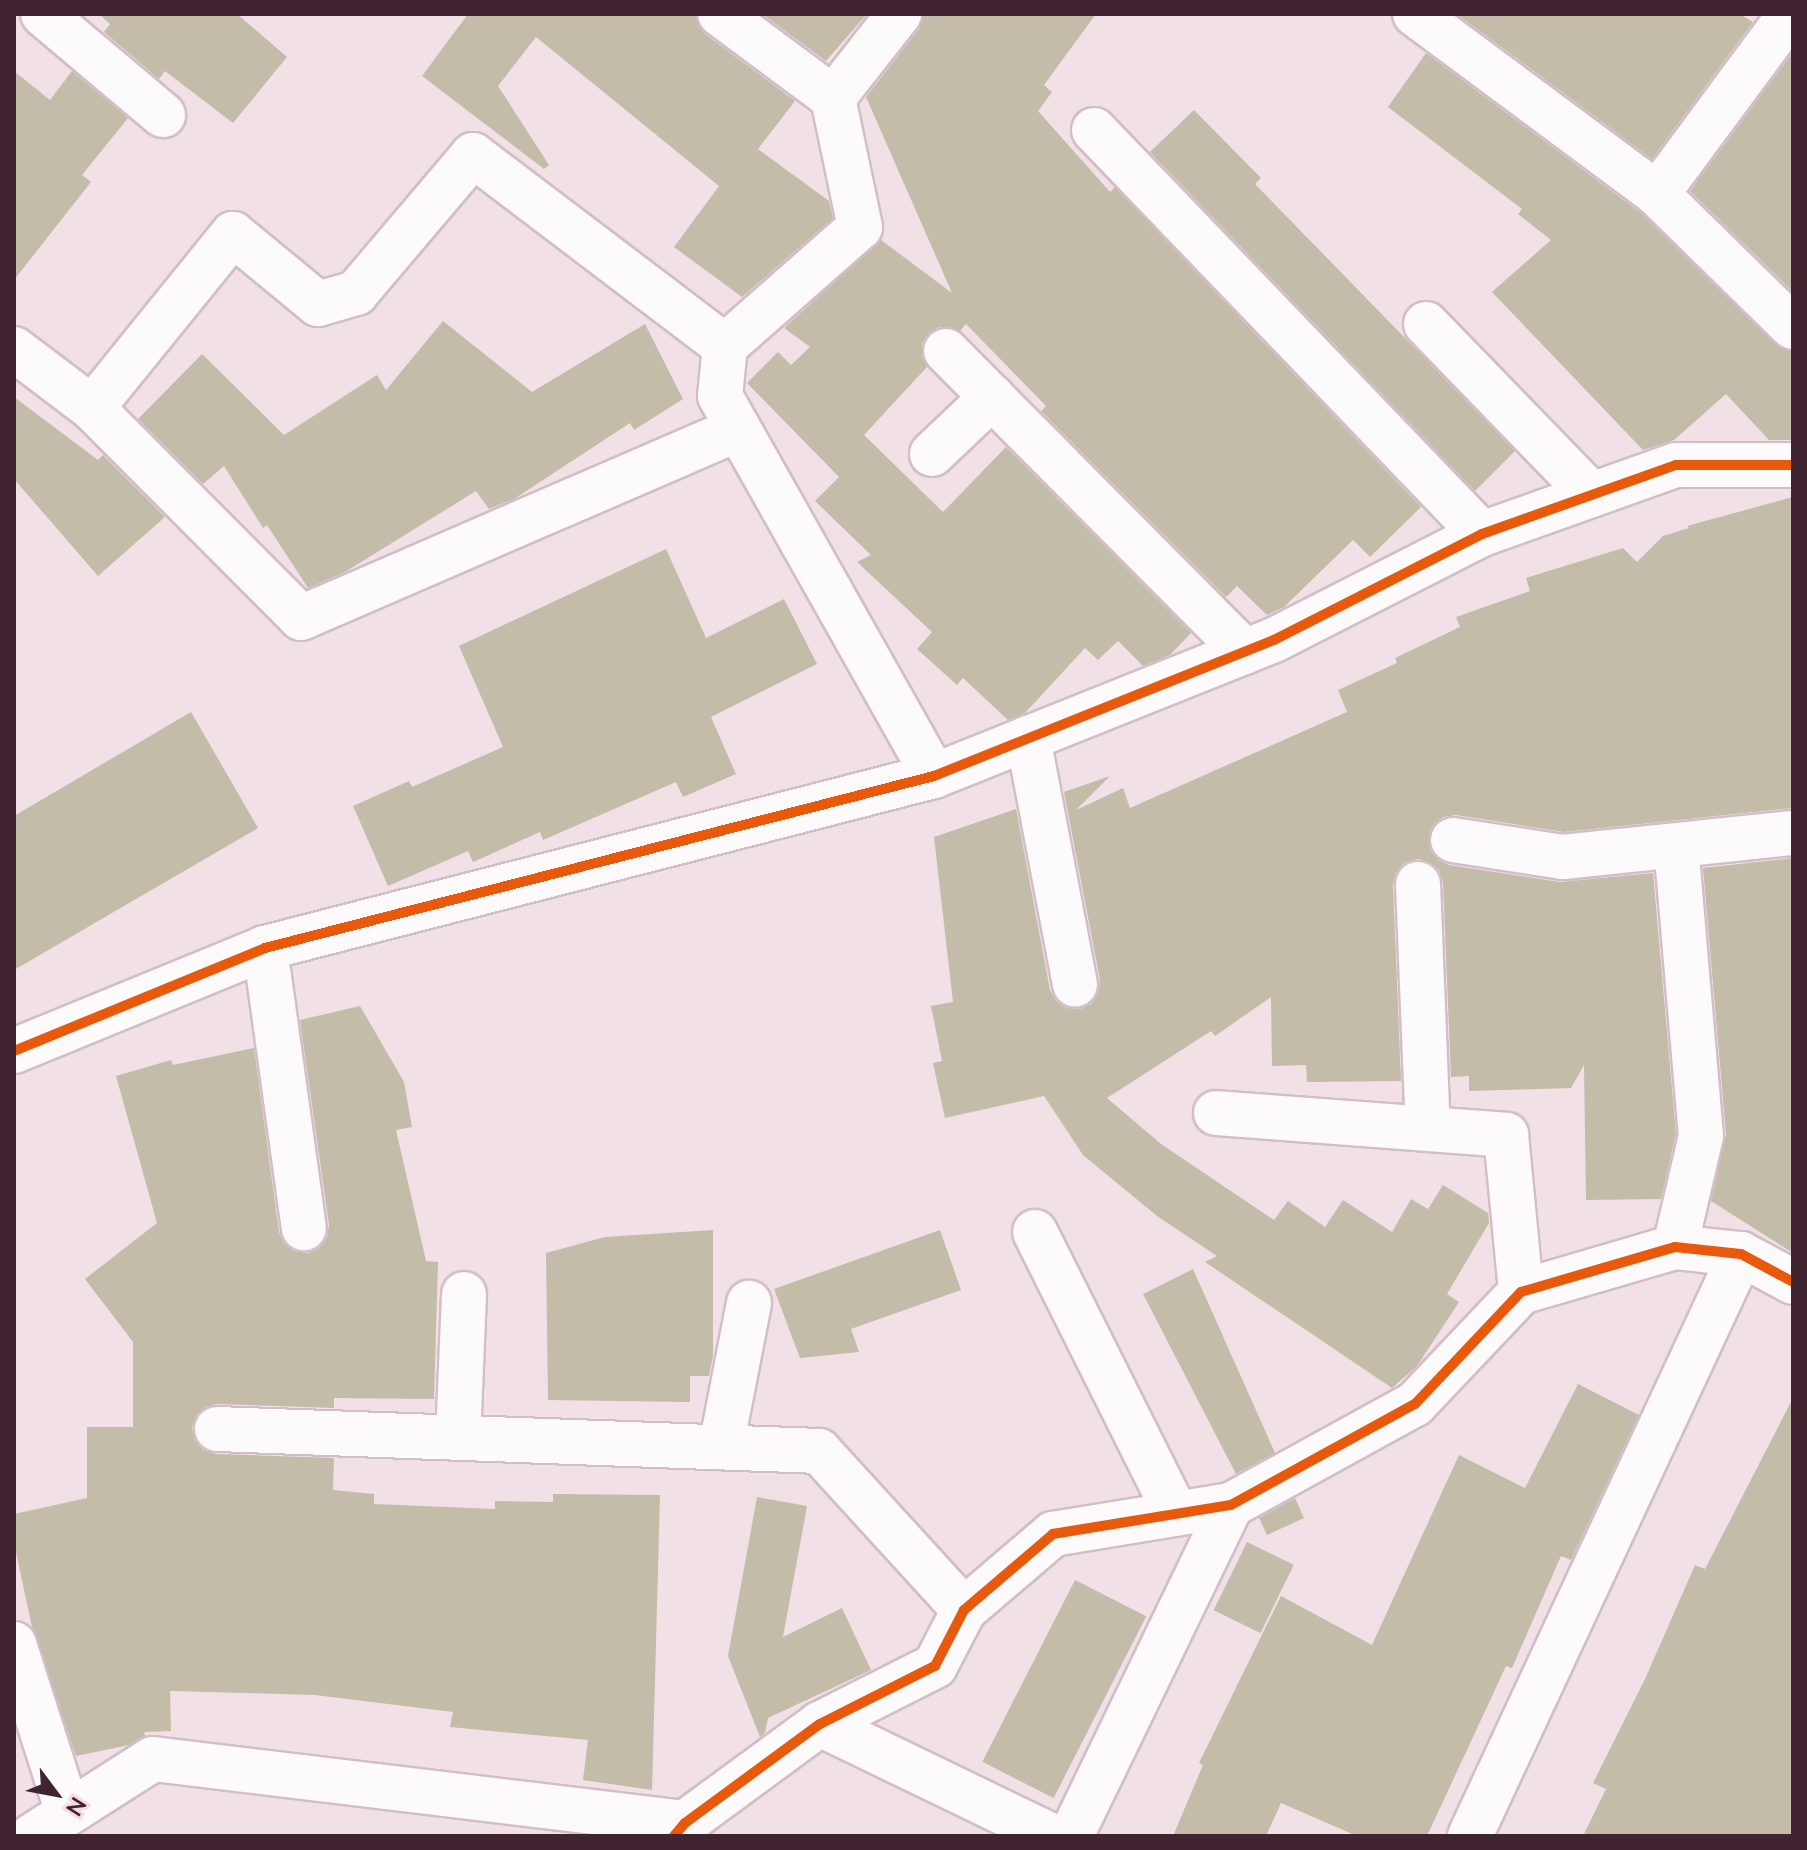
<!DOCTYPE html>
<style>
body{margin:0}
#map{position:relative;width:1807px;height:1850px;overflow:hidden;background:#f1e0e6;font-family:Lato,sans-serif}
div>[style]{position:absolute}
.building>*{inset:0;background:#c3bca8;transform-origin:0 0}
.roads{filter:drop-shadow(2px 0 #d3bdc6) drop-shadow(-2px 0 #d3bdc6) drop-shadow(0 2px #d3bdc6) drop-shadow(0 -2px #d3bdc6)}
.minor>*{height:44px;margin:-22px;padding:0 22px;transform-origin:22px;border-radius:22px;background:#fdfafb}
.cycleway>*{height:10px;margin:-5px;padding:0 5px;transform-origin:5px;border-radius:5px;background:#e8590c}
span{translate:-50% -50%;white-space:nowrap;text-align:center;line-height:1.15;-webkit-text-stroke:6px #f8d9e5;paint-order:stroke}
.frame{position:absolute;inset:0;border:16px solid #412431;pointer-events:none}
.north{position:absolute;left:16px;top:1754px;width:80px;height:80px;-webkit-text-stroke:6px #f8d9e5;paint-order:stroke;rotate:122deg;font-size:22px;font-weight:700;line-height:32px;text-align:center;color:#412431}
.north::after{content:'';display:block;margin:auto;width:28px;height:36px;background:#412431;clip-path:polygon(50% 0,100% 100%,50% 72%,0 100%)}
</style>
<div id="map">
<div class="building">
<div style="clip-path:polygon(99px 14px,237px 14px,287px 57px,233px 123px,165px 71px,159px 79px,104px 32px,110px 24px)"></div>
<div style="clip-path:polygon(468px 14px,695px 14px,705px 34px,795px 101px,758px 149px,829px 201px,833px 218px,742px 297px,674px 247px,719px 186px,536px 37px,498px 86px,549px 165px,544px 169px,422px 76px)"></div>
<div style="clip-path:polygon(762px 14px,867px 14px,826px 61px)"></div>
<div style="clip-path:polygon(923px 14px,1096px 14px,1044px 85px,1052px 92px,1038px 111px,1110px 192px,1115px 187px,1421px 507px,1370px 557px,1353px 540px,1284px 607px,1267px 615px,1237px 586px,1226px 597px,1041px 411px,1046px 406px,966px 324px,960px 331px,939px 327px,929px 333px,922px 344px,922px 357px,927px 367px,864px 435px,943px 512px,1006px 447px,1191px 633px,1170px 655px,1143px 666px,1118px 641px,1098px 660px,1085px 648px,1025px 713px,1008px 720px,963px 678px,957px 685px,917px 649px,932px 632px,857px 562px,871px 555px,815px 501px,839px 477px,747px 383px,778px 352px,791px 365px,810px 347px,784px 328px,881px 240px,952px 293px,866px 97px,919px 29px)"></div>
<div style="clip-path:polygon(1457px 14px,1740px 14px,1753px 22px,1652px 159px)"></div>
<div style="clip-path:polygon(1793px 52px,1793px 292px,1690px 191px)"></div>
<div style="clip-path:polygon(1426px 53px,1641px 213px,1776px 345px,1793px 351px,1793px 440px,1769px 440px,1726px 394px,1674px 440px,1643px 450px,1492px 292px,1551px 240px,1518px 214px,1522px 209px,1388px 107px)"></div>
<div style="clip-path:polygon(14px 71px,50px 100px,72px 71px,128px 118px,82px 175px,91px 182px,14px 280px)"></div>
<div style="clip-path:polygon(1194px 110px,1261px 178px,1255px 184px,1515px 451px,1475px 491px,1150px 152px)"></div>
<div style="clip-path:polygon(443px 321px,532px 392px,645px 324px,683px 399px,634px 430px,630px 423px,514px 499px,489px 509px,476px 491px,345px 572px,308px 588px,267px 525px,263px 528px,224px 466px,203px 484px,138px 419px,202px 354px,284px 435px,377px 375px,386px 390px)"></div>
<div style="clip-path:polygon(14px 397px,98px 460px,103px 455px,165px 517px,98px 576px,14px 479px)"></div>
<div style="clip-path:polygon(1793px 497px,1793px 808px,1564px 832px,1456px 815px,1443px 817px,1433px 825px,1429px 835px,1430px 850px,1438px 860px,1449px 865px,1560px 882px,1653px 873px,1676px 1134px,1661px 1199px,1586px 1200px,1584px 1065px,1571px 1088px,1469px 1091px,1469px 1076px,1451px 1077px,1443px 883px,1439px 870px,1429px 862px,1418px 859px,1404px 863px,1396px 873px,1393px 885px,1401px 1081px,1307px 1082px,1306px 1065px,1272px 1066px,1271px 997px,1215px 1036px,1211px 1031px,1107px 1098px,1161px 1144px,1274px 1220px,1288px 1201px,1325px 1227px,1343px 1200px,1392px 1232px,1411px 1199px,1428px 1209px,1443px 1185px,1488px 1213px,1489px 1223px,1447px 1294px,1459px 1302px,1417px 1366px,1392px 1388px,1205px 1262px,1217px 1256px,1157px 1216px,1083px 1155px,1044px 1096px,945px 1118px,933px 1063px,942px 1061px,931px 1006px,953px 1002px,934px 837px,1016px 809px,1050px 990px,1056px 1001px,1066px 1008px,1080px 1009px,1091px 1004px,1098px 994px,1100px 980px,1064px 792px,1110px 776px,1076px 810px,1123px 788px,1130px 808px,1347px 712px,1338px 690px,1397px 663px,1395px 658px,1460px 627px,1456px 617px,1530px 591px,1526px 578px,1623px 548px,1637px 562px,1663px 536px,1689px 528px,1687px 526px)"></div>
<div style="clip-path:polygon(666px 549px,706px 638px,784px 599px,817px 664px,711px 717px,736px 774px,683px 797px,676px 782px,543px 840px,540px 832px,473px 862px,468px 851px,388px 886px,353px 806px,409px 781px,412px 787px,503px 747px,459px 646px)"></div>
<div style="clip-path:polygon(191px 712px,258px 828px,14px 970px,14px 816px)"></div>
<div style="clip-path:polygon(1793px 858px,1793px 1253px,1711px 1201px,1726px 1134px,1703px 868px)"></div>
<div style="clip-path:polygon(360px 1006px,404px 1082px,412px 1127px,396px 1130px,426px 1261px,438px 1262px,434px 1399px,334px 1398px,334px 1408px,217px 1404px,205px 1407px,196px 1416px,192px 1427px,195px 1440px,203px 1450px,216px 1454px,334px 1458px,333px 1490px,374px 1494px,374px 1504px,495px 1509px,495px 1501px,553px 1502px,553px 1494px,660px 1495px,652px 1790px,583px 1780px,588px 1740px,450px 1727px,453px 1712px,315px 1695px,170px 1691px,171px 1731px,144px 1732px,145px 1736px,129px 1745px,76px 1756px,32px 1627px,14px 1543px,14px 1514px,87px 1498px,87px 1427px,133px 1427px,133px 1342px,85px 1279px,157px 1223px,116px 1076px,171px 1060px,173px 1065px,254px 1048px,279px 1232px,284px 1243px,294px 1251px,308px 1253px,319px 1248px,327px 1238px,329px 1225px,300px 1020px)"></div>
<div style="clip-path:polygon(713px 1230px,713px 1356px,709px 1376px,690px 1376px,690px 1402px,548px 1400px,546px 1253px,605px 1237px)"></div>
<div style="clip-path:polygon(940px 1230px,961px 1290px,851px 1329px,859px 1352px,800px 1358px,774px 1289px)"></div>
<div style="clip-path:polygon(1193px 1269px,1275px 1453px,1236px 1474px,1143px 1294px)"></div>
<div style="clip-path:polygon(1578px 1384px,1639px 1415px,1571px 1560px,1561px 1556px,1512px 1668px,1506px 1666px,1427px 1836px,1357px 1836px,1281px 1803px,1266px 1836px,1173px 1836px,1203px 1765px,1199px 1763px,1281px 1596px,1372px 1645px,1459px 1455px,1525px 1488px)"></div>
<div style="clip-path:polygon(1793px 1398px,1793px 1836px,1583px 1836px,1606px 1789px,1593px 1783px,1645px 1679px,1695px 1565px,1705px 1569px)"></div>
<div style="clip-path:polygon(757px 1497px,807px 1506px,783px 1637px,842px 1608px,871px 1670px,768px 1718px,765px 1733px,760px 1737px,728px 1656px)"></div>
<div style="clip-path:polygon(1295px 1498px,1304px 1518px,1267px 1535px,1259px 1518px)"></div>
<div style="left:1247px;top:1542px;width:52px;height:76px;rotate:26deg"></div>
<div style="left:1075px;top:1580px;width:80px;height:204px;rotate:27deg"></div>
</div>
<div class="roads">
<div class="minor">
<div style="left:43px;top:14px;width:157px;rotate:40.1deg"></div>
<div style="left:720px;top:14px;width:141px;rotate:36.6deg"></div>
<div style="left:833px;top:98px;width:132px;rotate:78.2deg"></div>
<div style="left:860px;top:227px;width:180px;rotate:138.6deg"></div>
<div style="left:725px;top:346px;width:50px;rotate:95.7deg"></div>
<div style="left:720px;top:396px;width:436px;rotate:60.6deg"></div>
<div style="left:1415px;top:14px;width:302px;rotate:36.6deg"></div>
<div style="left:1657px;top:194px;width:190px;rotate:44.4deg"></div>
<div style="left:833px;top:98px;width:107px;rotate:-51.8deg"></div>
<div style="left:1094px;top:130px;width:560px;rotate:46.16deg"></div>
<div style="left:1657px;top:194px;width:224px;rotate:-53.5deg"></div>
<div style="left:1426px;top:324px;width:238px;rotate:45.9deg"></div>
<div style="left:14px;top:349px;width:98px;rotate:37.1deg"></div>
<div style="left:92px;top:408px;width:296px;rotate:45.1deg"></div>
<div style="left:301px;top:618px;width:476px;rotate:-23.4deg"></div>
<div style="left:946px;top:351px;width:424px;rotate:45.2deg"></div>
<div style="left:92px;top:408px;width:224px;rotate:-51deg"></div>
<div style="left:233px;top:234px;width:110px;rotate:39.5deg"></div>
<div style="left:318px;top:304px;width:40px;rotate:-16deg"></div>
<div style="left:356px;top:293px;width:181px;rotate:-49.7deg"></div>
<div style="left:473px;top:155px;width:316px;rotate:37.2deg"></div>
<div style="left:932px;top:454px;width:83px;rotate:-43.5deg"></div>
<div style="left:1028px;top:738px;width:251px;rotate:79.2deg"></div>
<div style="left:1453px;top:840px;width:111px;rotate:8.8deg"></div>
<div style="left:1563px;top:857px;width:231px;rotate:-6deg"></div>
<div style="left:1418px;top:884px;width:245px;rotate:87.7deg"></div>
<div style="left:265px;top:948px;width:283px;rotate:82.1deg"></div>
<div style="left:14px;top:1051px;width:271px;rotate:-22.3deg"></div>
<div style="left:265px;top:948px;width:691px;rotate:-14.42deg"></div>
<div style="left:934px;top:776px;width:366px;rotate:-21.8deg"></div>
<div style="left:1274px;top:640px;width:233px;rotate:-27deg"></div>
<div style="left:1482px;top:534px;width:206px;rotate:-19.6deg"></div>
<div style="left:1676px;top:465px;width:117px"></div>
<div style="left:1216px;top:1113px;width:291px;rotate:4.3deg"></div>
<div style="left:1506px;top:1135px;width:158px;rotate:84.5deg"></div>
<div style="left:1035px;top:1232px;width:315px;rotate:63.4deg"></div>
<div style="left:1675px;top:1247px;width:114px;rotate:-76.8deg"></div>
<div style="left:1701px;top:1136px;width:291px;rotate:-94.9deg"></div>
<div style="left:217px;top:1429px;width:602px;rotate:2.09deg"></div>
<div style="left:819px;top:1451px;width:215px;rotate:47.6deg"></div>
<div style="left:458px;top:1438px;width:144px;rotate:-87.6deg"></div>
<div style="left:721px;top:1447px;width:147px;rotate:-79deg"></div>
<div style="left:14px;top:1644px;width:177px;rotate:72.3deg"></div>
<div style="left:820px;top:1724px;width:258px;rotate:25.8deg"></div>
<div style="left:32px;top:1836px;width:143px;rotate:-32.5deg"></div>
<div style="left:153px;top:1759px;width:536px;rotate:6.86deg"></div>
<div style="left:674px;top:1836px;width:17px;rotate:-50deg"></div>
<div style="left:685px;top:1823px;width:167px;rotate:-36.3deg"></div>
<div style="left:820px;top:1724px;width:129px;rotate:-26.8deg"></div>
<div style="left:935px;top:1666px;width:63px;rotate:-62.6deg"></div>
<div style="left:964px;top:1610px;width:117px;rotate:-40.5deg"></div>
<div style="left:1053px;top:1534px;width:180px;rotate:-9.3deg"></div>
<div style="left:1231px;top:1505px;width:210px;rotate:-28.8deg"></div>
<div style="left:1415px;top:1404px;width:154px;rotate:-46.6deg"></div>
<div style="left:1521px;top:1292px;width:160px;rotate:-16.3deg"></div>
<div style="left:1675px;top:1247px;width:66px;rotate:6.1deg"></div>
<div style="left:1741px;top:1254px;width:59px;rotate:28.3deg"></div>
<div style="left:1071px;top:1836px;width:368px;rotate:-64.2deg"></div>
<div style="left:1470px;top:1836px;width:642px;rotate:-65.03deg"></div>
</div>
</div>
<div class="cycleway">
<div style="left:14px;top:1051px;width:271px;rotate:-22.3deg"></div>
<div style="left:265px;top:948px;width:691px;rotate:-14.42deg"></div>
<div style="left:934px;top:776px;width:366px;rotate:-21.8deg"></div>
<div style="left:1274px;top:640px;width:233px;rotate:-27deg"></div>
<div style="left:1482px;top:534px;width:206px;rotate:-19.6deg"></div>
<div style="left:1676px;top:465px;width:117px"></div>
<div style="left:674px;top:1836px;width:17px;rotate:-50deg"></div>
<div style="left:685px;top:1823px;width:167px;rotate:-36.3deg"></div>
<div style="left:820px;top:1724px;width:129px;rotate:-26.8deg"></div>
<div style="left:935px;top:1666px;width:63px;rotate:-62.6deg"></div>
<div style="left:964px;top:1610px;width:117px;rotate:-40.5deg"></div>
<div style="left:1053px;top:1534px;width:180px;rotate:-9.3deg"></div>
<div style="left:1231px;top:1505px;width:210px;rotate:-28.8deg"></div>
<div style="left:1415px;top:1404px;width:154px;rotate:-46.6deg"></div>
<div style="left:1521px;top:1292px;width:160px;rotate:-16.3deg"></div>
<div style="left:1675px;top:1247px;width:66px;rotate:6.1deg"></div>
<div style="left:1741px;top:1254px;width:59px;rotate:28.3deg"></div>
</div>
<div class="frame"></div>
<div class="north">N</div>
</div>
